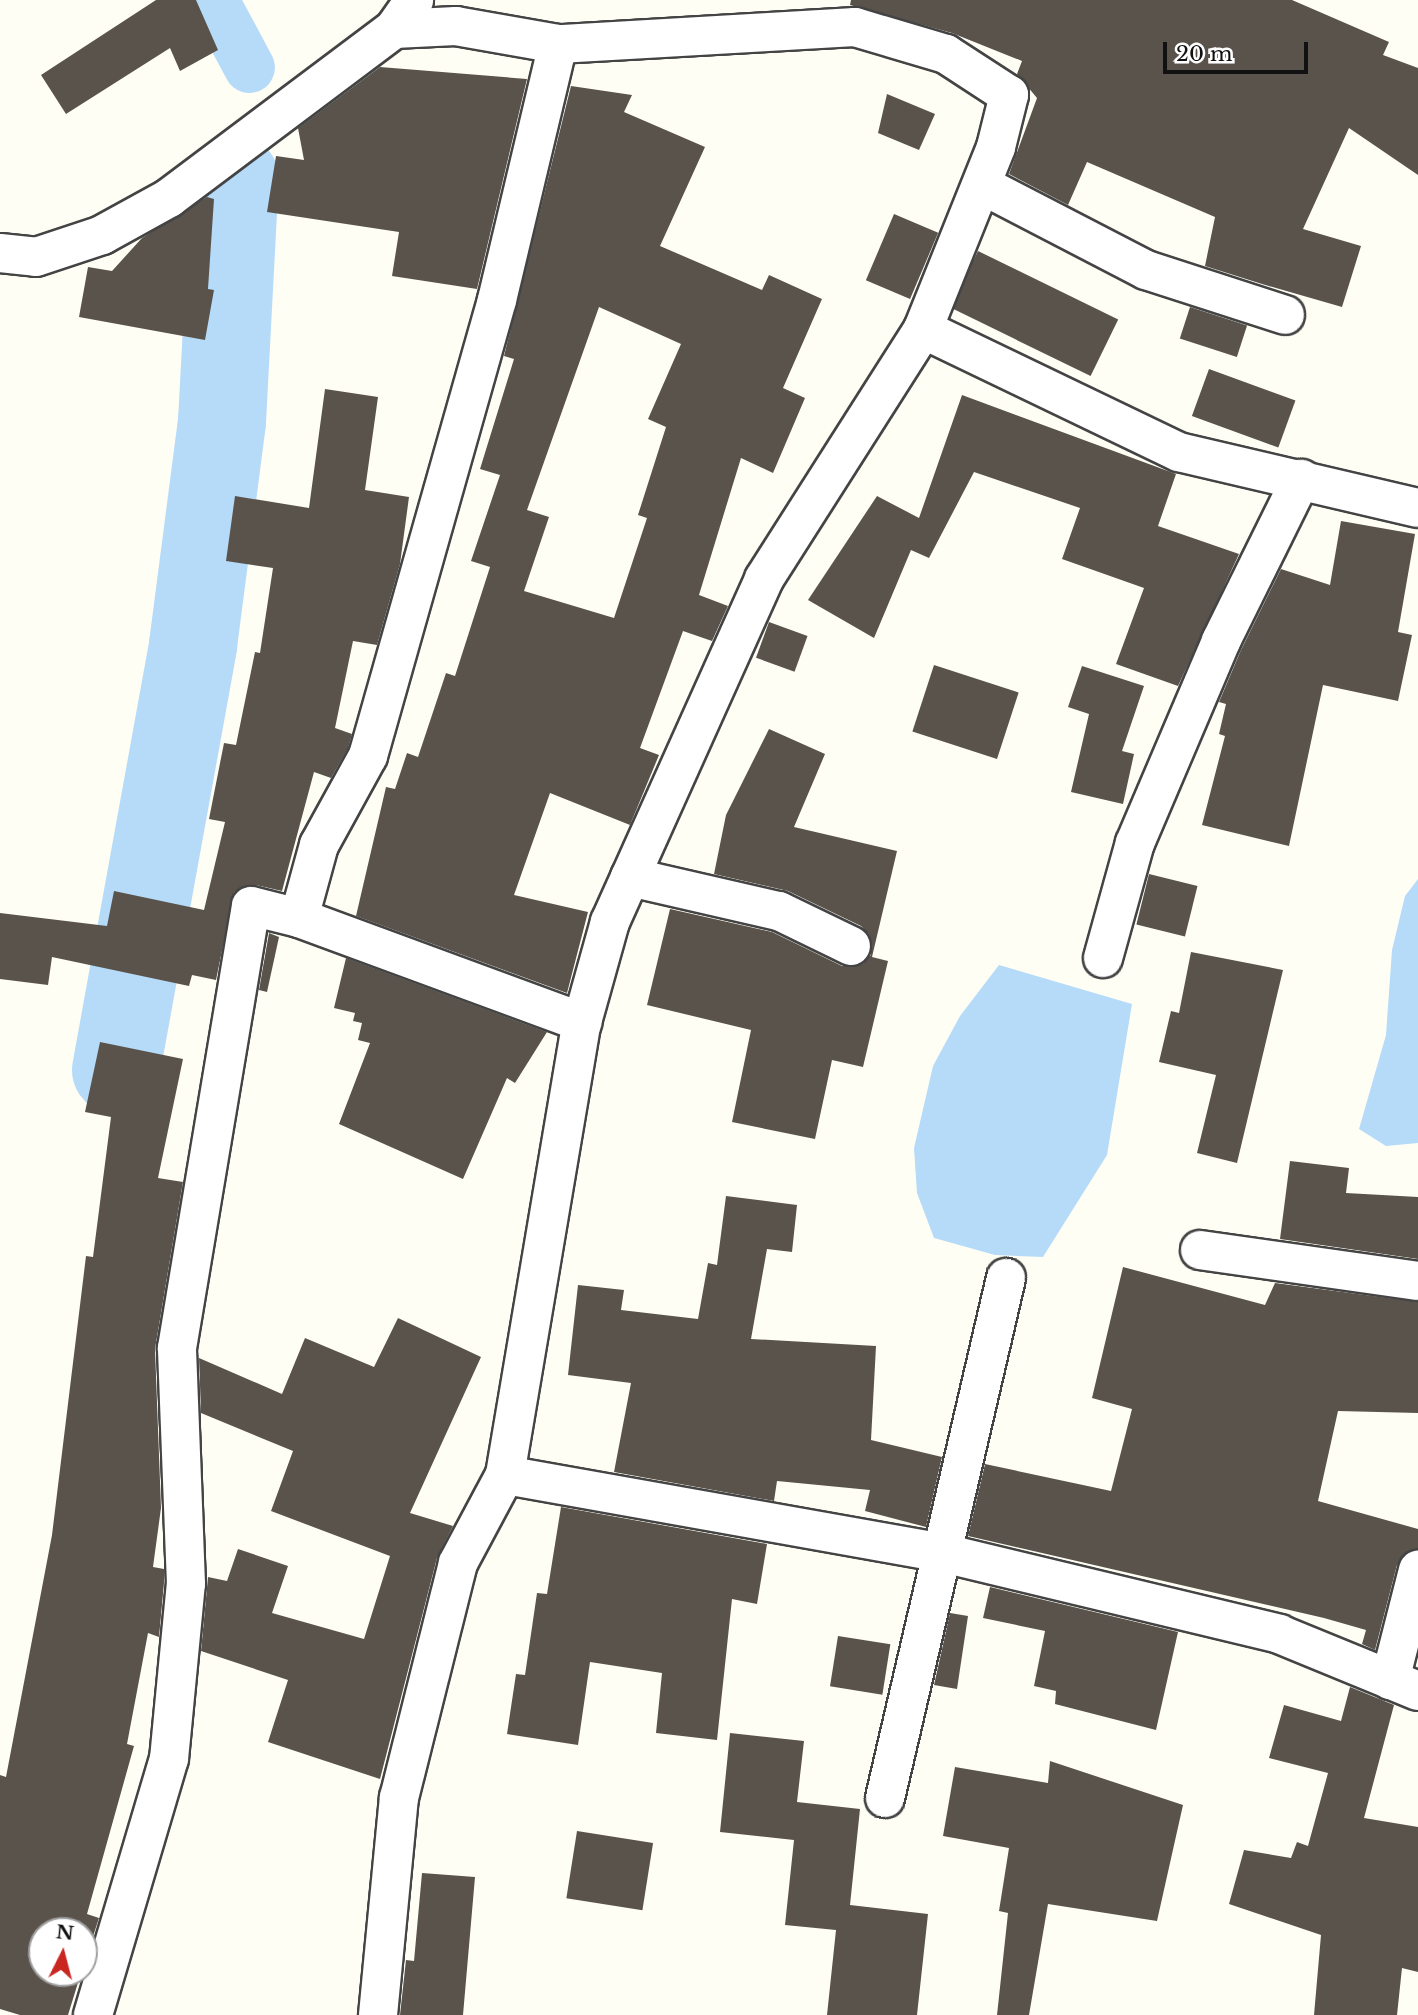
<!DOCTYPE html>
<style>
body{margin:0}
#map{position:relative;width:1418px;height:2015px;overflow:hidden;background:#fffef4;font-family:"Libre Baskerville",serif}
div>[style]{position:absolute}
.water>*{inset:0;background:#b6dbf9}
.canal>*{height:51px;margin:-25.5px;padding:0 25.5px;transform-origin:25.5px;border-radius:25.5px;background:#b6dbf9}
.river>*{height:88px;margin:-44px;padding:0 44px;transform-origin:44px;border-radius:44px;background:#b6dbf9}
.building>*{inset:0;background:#5a534c;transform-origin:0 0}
.roads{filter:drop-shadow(2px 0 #444) drop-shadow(-2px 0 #444) drop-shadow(0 2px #444) drop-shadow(0 -2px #444)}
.minor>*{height:38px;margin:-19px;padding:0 19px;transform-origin:19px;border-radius:19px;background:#fff}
.tertiary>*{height:38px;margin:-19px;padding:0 19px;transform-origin:19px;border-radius:19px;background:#fff}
span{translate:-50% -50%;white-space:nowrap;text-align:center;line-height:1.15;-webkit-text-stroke:7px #fff;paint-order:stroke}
.north{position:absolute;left:28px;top:1917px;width:70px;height:70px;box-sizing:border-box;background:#fff;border:2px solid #a0a0a0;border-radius:50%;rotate:6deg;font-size:19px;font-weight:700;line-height:28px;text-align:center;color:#111}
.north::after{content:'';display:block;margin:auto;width:24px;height:32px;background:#c92620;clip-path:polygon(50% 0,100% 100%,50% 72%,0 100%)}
.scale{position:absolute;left:1163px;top:42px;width:145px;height:32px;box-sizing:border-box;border:4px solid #111;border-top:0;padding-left:9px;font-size:21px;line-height:24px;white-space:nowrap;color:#111;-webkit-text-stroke:5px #fff;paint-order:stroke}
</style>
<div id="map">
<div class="water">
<div style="clip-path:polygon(1418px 879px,1418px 1143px,1386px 1146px,1359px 1129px,1386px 1035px,1392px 950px,1405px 896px)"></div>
<div style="clip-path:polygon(999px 965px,1132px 1004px,1107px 1155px,1043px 1257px,995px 1255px,934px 1238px,917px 1193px,914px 1148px,933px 1066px,960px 1016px)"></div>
</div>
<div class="canal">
<div style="left:213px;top:0;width:76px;rotate:61.8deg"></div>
</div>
<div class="river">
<div style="left:116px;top:1070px;width:432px;rotate:-79.7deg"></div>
<div style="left:193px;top:645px;width:225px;rotate:-82.6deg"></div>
<div style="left:222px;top:422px;width:244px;rotate:-87deg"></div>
</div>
<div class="building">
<div style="clip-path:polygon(156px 0,196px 0,218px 50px,180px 71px,170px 48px,66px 114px,41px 75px)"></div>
<div style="clip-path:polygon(851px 0,1292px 0,1389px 42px,1383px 55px,1418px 68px,1418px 175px,1349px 128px,1303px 229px,1361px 246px,1342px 307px,1262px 284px,1205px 266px,1215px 217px,1087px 162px,1068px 205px,1009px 174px,1037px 98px,1017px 74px,1022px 61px,952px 33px,850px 5px)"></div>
<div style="clip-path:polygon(380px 67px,527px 79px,477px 289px,392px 276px,399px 232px,267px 212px,276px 156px,304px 160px,298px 128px)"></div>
<div style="clip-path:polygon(evenodd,571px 86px,632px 95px,624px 112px,705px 147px,660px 246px,762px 290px,769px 275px,822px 299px,783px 388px,805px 398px,773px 473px,741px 458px,699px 595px,728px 606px,712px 641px,683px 631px,640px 748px,659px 755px,630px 825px,550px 793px,514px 895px,588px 912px,567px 993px,356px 916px,386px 787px,395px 789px,407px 753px,418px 757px,446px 673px,455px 676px,490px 567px,471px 561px,500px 475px,480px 469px,514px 359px,504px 356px,571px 86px,599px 307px,681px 344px,648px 419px,666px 427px,638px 515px,647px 518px,614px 618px,524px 591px,549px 517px,527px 510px,599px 307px)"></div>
<div style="clip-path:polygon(887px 94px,935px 114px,919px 150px,878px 133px)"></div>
<div style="clip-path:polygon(207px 197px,214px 199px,208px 289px,214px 290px,205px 340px,79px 317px,88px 267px,112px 271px,142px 238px)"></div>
<div style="left:894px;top:214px;width:48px;height:72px;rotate:23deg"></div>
<div style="left:978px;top:251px;width:156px;height:63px;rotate:26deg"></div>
<div style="left:1190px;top:307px;width:60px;height:33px;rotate:18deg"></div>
<div style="left:1209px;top:369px;width:92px;height:50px;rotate:20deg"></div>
<div style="clip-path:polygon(325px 389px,378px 397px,365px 490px,409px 497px,400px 564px,377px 645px,353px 641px,335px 728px,352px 734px,348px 748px,331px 778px,314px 772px,282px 891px,256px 885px,234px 892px,216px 980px,192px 975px,189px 986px,52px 957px,48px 985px,0 979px,0 913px,107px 926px,114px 891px,204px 910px,225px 822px,209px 819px,224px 743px,236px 745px,255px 652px,260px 653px,273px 568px,226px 561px,235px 496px,309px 508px)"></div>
<div style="clip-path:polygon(962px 395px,1176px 474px,1158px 526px,1239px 554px,1178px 686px,1116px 664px,1144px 588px,1062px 559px,1080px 508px,974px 472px,929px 558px,911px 550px,874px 638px,808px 600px,877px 496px,919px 518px)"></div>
<div style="clip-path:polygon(1341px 521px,1415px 534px,1398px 632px,1412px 635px,1398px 701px,1323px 685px,1289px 846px,1202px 825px,1225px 736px,1219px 734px,1226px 704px,1219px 702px,1241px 650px,1281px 569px,1330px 585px)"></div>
<div style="left:769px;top:622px;width:41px;height:38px;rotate:20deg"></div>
<div style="left:934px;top:665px;width:89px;height:70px;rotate:18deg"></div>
<div style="clip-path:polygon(1082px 666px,1144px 686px,1122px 751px,1134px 754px,1123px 804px,1071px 792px,1089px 714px,1068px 707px)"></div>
<div style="clip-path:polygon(769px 729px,825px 754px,794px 827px,897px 851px,872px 957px,888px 961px,863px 1067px,832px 1060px,815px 1139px,732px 1122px,751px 1030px,647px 1005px,670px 909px,772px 932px,842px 966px,863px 964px,871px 955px,869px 934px,861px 926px,788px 891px,714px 874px,726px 815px)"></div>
<div style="left:1149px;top:874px;width:50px;height:52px;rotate:14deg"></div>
<div style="clip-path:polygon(269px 933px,279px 937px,267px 992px,259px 990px)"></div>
<div style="clip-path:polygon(1191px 952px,1283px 970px,1237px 1163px,1197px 1153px,1216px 1075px,1159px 1062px,1171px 1011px,1179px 1013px)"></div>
<div style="clip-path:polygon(346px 958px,547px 1032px,515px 1083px,507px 1078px,463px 1179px,339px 1124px,370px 1043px,358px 1040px,362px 1023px,353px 1021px,355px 1013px,334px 1008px)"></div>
<div style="clip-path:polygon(100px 1042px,183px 1059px,158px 1178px,183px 1182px,155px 1349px,161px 1508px,153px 1567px,164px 1569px,164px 1583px,159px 1637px,148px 1633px,127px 1744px,134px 1746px,87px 1914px,99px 1918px,84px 1964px,84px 1931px,42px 1931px,42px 1973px,81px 1973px,68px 2015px,20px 2015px,0 2009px,0 1775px,6px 1777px,52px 1535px,86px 1256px,93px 1257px,111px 1117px,85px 1112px)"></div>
<div style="clip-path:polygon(1290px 1161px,1349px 1168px,1346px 1193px,1418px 1197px,1418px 1259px,1280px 1239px)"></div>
<div style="clip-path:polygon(726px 1196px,797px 1205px,792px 1252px,767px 1249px,751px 1339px,876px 1346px,871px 1440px,942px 1457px,926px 1527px,865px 1511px,870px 1490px,777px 1481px,774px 1501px,614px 1472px,631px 1383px,568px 1375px,578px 1285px,624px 1290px,621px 1310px,698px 1319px,708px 1263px,717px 1265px)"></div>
<div style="clip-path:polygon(1123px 1267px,1265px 1305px,1275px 1283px,1418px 1302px,1418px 1413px,1338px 1411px,1318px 1501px,1418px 1529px,1418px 1549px,1397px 1565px,1375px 1650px,1362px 1644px,1366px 1630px,1324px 1618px,968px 1536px,985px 1464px,1111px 1491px,1132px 1409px,1092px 1398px)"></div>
<div style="clip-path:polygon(398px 1318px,481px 1357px,410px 1513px,453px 1526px,437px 1558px,380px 1779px,268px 1742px,288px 1680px,201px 1651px,208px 1577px,227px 1581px,238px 1549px,288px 1566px,272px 1613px,364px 1639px,390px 1556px,271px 1511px,293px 1451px,201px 1413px,199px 1358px,282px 1394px,305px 1338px,374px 1367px)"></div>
<div style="clip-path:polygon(561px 1507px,767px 1544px,757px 1604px,732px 1599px,717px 1740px,656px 1733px,662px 1673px,590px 1662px,578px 1745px,507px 1734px,516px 1674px,525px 1675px,537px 1593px,547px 1594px)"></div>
<div style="clip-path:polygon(990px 1587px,1178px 1632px,1156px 1730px,1055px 1704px,1056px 1691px,1034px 1686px,1045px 1631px,983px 1618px)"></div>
<div style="clip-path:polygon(950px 1613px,968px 1616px,957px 1689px,934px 1685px)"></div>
<div style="left:838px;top:1636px;width:53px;height:51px;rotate:9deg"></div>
<div style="clip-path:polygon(1350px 1687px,1394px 1705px,1364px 1818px,1418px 1827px,1418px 1972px,1402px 1968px,1397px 2015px,1314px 2015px,1321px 1935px,1229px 1904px,1244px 1850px,1291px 1858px,1297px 1842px,1308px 1846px,1328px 1773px,1269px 1758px,1284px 1705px,1341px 1721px)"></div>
<div style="clip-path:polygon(730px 1733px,804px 1741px,797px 1802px,860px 1809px,850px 1905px,928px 1914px,917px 2015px,827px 2015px,836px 1930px,785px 1925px,794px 1840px,720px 1832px)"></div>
<div style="clip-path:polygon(1050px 1761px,1183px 1805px,1157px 1921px,1048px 1904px,1029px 2015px,997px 2015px,1008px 1913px,999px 1911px,1009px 1848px,943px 1836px,955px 1767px,1048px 1783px)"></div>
<div style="left:577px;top:1831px;width:77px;height:68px;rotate:9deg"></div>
<div style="clip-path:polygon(422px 1873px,475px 1877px,463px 2015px,400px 2015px,406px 1960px,414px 1961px)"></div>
</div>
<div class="roads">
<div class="minor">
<div style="left:982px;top:185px;width:185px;rotate:27.4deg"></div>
<div style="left:1146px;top:270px;width:146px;rotate:17.9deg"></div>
<div style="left:923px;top:329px;width:284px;rotate:25.7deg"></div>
<div style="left:1179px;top:452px;width:245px;rotate:13.2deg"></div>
<div style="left:630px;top:877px;width:153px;rotate:12.9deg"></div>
<div style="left:779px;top:911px;width:80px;rotate:25.9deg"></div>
<div style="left:299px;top:918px;width:302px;rotate:20.2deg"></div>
<div style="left:1103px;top:958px;width:119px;rotate:-74.5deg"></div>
<div style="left:1135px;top:843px;width:220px;rotate:-66.9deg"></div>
<div style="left:1221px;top:641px;width:181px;rotate:-63.7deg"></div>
<div style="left:1200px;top:1250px;width:220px;rotate:8.1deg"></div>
<div style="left:505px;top:1475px;width:449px;rotate:10.1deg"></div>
<div style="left:947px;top:1554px;width:342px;rotate:13.5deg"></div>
<div style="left:1279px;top:1634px;width:150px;rotate:22.3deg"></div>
<div style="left:1390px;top:1680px;width:114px;rotate:-75.7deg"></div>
<div style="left:885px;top:1798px;width:534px;rotate:-76.9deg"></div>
<div style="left:93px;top:2015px;width:267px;rotate:-73.5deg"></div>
<div style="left:169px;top:1759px;width:176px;rotate:-84.5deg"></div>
<div style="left:186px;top:1584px;width:236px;rotate:-92.2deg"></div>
<div style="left:177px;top:1348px;width:448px;rotate:-80.5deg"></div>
<div style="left:251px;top:906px;width:49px;rotate:14deg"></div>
<div style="left:299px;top:918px;width:76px;rotate:-74.7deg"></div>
<div style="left:319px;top:845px;width:102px;rotate:-61.2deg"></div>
<div style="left:368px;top:756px;width:474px;rotate:-74.2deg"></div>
<div style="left:497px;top:300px;width:263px;rotate:-76.6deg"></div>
<div style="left:378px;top:2015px;width:218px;rotate:-84.5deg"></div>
<div style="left:399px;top:1798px;width:242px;rotate:-75.9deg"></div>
<div style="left:458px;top:1563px;width:100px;rotate:-61.9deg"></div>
<div style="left:505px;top:1475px;width:459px;rotate:-80.4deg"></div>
<div style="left:582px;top:1022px;width:104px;rotate:-74.4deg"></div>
<div style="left:610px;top:922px;width:376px;rotate:-65.8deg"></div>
<div style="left:764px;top:579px;width:296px;rotate:-57.5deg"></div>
<div style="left:923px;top:329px;width:196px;rotate:-68.1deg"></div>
<div style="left:996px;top:147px;width:54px;rotate:-76deg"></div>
<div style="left:1009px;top:95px;width:75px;rotate:-146.9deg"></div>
<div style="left:946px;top:54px;width:95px;rotate:-163.5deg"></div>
<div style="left:855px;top:27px;width:297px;rotate:176.7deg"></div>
<div style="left:558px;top:44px;width:104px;rotate:-170deg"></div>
<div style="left:456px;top:26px;width:62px;rotate:177.2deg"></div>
</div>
<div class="tertiary">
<div style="left:0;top:253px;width:36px;rotate:6deg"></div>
<div style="left:36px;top:257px;width:70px;rotate:-18.4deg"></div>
<div style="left:102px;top:235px;width:77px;rotate:-28.9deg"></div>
<div style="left:169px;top:198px;width:281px;rotate:-36.9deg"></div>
<div style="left:394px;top:29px;width:35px;rotate:-55deg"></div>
</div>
</div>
<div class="north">N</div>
<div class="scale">20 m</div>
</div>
